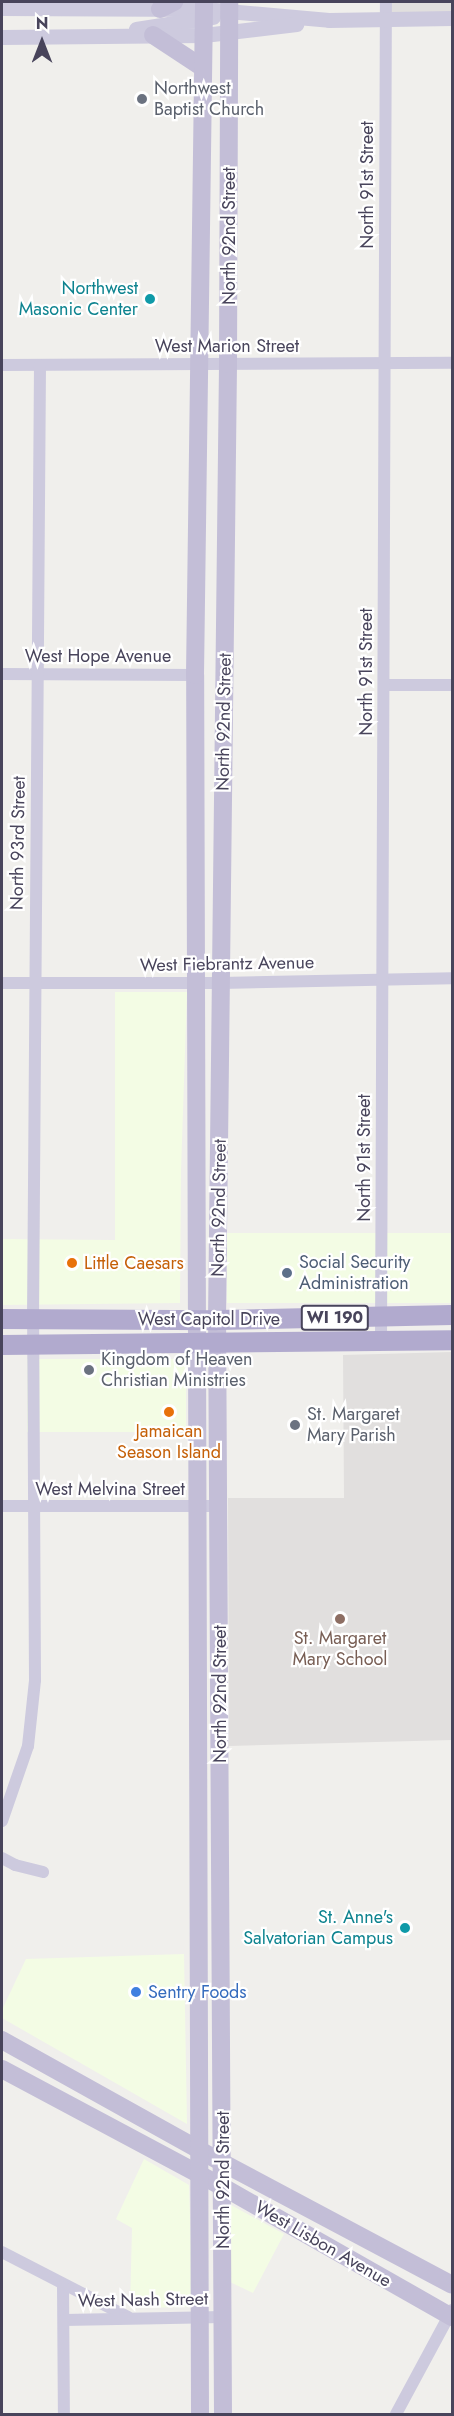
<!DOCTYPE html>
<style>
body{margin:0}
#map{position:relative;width:454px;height:2416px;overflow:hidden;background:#f0efec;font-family:Jost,sans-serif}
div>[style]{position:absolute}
.commercial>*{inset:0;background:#f3fce4;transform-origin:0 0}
.education>*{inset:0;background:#e1dfde;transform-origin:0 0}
.minor>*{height:12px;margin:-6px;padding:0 6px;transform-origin:6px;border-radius:6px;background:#cdcade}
.tertiary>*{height:15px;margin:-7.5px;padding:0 7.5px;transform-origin:7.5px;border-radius:7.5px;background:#cdcade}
.secondary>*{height:18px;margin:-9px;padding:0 9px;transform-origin:9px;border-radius:9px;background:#c3bed7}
.primary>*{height:20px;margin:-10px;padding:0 10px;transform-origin:10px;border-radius:10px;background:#b1aace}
.dots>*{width:16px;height:16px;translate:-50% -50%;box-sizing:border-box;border:3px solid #fff;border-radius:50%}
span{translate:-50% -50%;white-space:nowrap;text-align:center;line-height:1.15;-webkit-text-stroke:4.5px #fff;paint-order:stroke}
.shield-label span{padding:2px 4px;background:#fff;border:2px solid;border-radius:4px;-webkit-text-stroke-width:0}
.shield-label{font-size:16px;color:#48445b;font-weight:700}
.worship-label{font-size:18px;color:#5b616d}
.left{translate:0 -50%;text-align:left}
.street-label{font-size:18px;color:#48445b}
.culture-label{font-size:18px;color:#0d838f}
.right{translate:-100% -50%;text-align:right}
.food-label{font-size:18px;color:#c56008}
.service-label{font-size:18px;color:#4e5e75}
.education-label{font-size:18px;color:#785e54}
.shop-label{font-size:18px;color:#366cbe}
.frame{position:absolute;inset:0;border:3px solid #48445b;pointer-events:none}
.north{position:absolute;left:12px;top:12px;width:60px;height:60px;-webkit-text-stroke:4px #fff;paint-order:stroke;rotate:0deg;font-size:16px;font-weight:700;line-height:24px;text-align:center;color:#48445b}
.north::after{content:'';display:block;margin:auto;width:21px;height:27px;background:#48445b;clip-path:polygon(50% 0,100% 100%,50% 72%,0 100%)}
</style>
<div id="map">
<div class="commercial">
<div style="clip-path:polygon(115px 992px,187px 992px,181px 1171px,180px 1303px,2px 1305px,2px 1239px,115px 1240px)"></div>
<div style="left:452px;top:1233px;width:70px;height:225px;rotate:90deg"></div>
<div style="left:27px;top:1359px;width:159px;height:73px"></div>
<div style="clip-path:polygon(184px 1954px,187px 2124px,2px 2018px,2px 2010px,26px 1959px)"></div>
<div style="clip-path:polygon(144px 2159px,189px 2185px,193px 2307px,130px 2308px,132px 2228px,116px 2219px)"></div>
<div style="clip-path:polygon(231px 2205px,284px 2234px,253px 2293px,230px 2282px)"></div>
</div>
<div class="education">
<div style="left:386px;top:2px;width:66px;height:16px"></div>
<div style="clip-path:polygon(452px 1352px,452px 1740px,229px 1746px,228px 1498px,344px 1498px,343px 1355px)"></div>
</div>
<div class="minor">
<div style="left:2px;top:365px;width:450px;rotate:-0.3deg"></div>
<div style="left:2px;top:674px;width:193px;rotate:0.3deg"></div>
<div style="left:384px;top:685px;width:68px"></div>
<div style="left:2px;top:983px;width:219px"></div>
<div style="left:221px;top:983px;width:231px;rotate:-1.2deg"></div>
<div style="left:381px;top:1342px;width:1340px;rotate:-89.79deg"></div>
<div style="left:2px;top:1506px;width:216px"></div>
<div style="left:2px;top:1821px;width:79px;rotate:-70.9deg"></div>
<div style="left:28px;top:1746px;width:66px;rotate:-83.9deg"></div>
<div style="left:35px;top:1680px;width:360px;rotate:-90.3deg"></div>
<div style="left:33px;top:1320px;width:955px;rotate:-89.58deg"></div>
<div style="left:2px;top:1858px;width:15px;rotate:28deg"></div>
<div style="left:15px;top:1865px;width:29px;rotate:14deg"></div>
<div style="left:2px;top:2252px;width:142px;rotate:27.3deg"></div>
<div style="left:63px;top:2286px;width:128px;rotate:89.6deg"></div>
<div style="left:64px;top:2320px;width:159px;rotate:-1.1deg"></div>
<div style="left:396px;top:2414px;width:118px;rotate:-61.7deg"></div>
</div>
<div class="tertiary">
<div style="left:2px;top:8px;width:202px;rotate:0.3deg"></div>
<div style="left:204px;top:9px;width:125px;rotate:5deg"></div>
<div style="left:329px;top:20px;width:123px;rotate:-0.9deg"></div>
<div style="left:136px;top:29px;width:78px;rotate:-8.9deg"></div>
<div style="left:2px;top:37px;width:202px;rotate:-0.6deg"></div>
<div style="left:204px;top:35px;width:93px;rotate:-6.8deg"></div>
</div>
<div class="secondary">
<div style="left:160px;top:9px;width:16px;rotate:-27deg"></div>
<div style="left:153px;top:35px;width:60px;rotate:33.4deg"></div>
<div style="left:2px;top:2040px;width:253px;rotate:29.1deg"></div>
<div style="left:223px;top:2163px;width:259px;rotate:28deg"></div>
<div style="left:2px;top:2069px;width:251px;rotate:28.1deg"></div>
<div style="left:223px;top:2187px;width:263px;rotate:29.6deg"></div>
<div style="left:200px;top:2414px;width:1739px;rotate:-90.16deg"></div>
<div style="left:195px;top:675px;width:673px;rotate:-89.23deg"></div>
<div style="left:223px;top:2414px;width:1094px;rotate:-90.31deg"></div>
<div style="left:217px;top:1320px;width:956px;rotate:-89.34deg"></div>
<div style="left:228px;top:364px;width:362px;rotate:-89.8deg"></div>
</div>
<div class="primary">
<div style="left:2px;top:1319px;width:215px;rotate:0.3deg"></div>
<div style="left:217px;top:1320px;width:235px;rotate:-1.2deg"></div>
<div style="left:2px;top:1345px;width:450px;rotate:-0.6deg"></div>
</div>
<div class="dots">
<div style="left:142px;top:99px;background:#6b7280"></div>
<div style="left:150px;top:299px;background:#0f9aa8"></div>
<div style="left:72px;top:1263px;background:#e8710a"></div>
<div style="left:287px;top:1273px;background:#5c6f8a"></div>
<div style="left:89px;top:1370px;background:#6b7280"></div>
<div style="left:169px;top:1412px;background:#e8710a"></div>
<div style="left:295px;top:1425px;background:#6b7280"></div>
<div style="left:340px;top:1619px;background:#8d6e63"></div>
<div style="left:405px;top:1928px;background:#0f9aa8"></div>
<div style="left:136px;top:1992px;background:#3f7fe0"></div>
</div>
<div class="shield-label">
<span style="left:335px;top:1318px">WI 190</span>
</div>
<div class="worship-label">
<span class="left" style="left:154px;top:99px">Northwest<br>Baptist Church</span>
<span class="left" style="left:101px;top:1370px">Kingdom of Heaven<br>Christian Ministries</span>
<span class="left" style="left:307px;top:1425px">St. Margaret<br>Mary Parish</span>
</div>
<div class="street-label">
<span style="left:367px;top:185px;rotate:-90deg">North 91st Street</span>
<span style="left:229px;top:236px;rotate:-90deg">North 92nd Street</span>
<span style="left:227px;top:346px">West Marion Street</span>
<span style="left:98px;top:656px">West Hope Avenue</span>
<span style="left:366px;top:672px;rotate:-90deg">North 91st Street</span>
<span style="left:224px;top:722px;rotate:-89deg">North 92nd Street</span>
<span style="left:18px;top:843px;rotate:-89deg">North 93rd Street</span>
<span style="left:227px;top:964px;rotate:-1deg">West Fiebrantz Avenue</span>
<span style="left:364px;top:1158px;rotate:-90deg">North 91st Street</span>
<span style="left:219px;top:1208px;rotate:-89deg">North 92nd Street</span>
<span style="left:209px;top:1319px">West Capitol Drive</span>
<span style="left:110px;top:1489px">West Melvina Street</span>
<span style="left:220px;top:1694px;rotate:-90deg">North 92nd Street</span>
<span style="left:223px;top:2180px;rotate:-90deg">North 92nd Street</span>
<span style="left:323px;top:2244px;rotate:30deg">West Lisbon Avenue</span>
<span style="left:143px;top:2300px;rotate:-1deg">West Nash Street</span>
</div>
<div class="culture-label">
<span class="right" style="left:138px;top:299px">Northwest<br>Masonic Center</span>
<span class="right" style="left:393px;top:1928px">St. Anne's<br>Salvatorian Campus</span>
</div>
<div class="food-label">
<span class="left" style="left:84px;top:1263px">Little Caesars</span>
<span style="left:169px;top:1442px">Jamaican<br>Season Island</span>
</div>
<div class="service-label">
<span class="left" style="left:299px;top:1273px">Social Security<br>Administration</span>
</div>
<div class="education-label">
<span style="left:340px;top:1649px">St. Margaret<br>Mary School</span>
</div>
<div class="shop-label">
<span class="left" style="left:148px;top:1992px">Sentry Foods</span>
</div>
<div class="frame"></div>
<div class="north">N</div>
</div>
